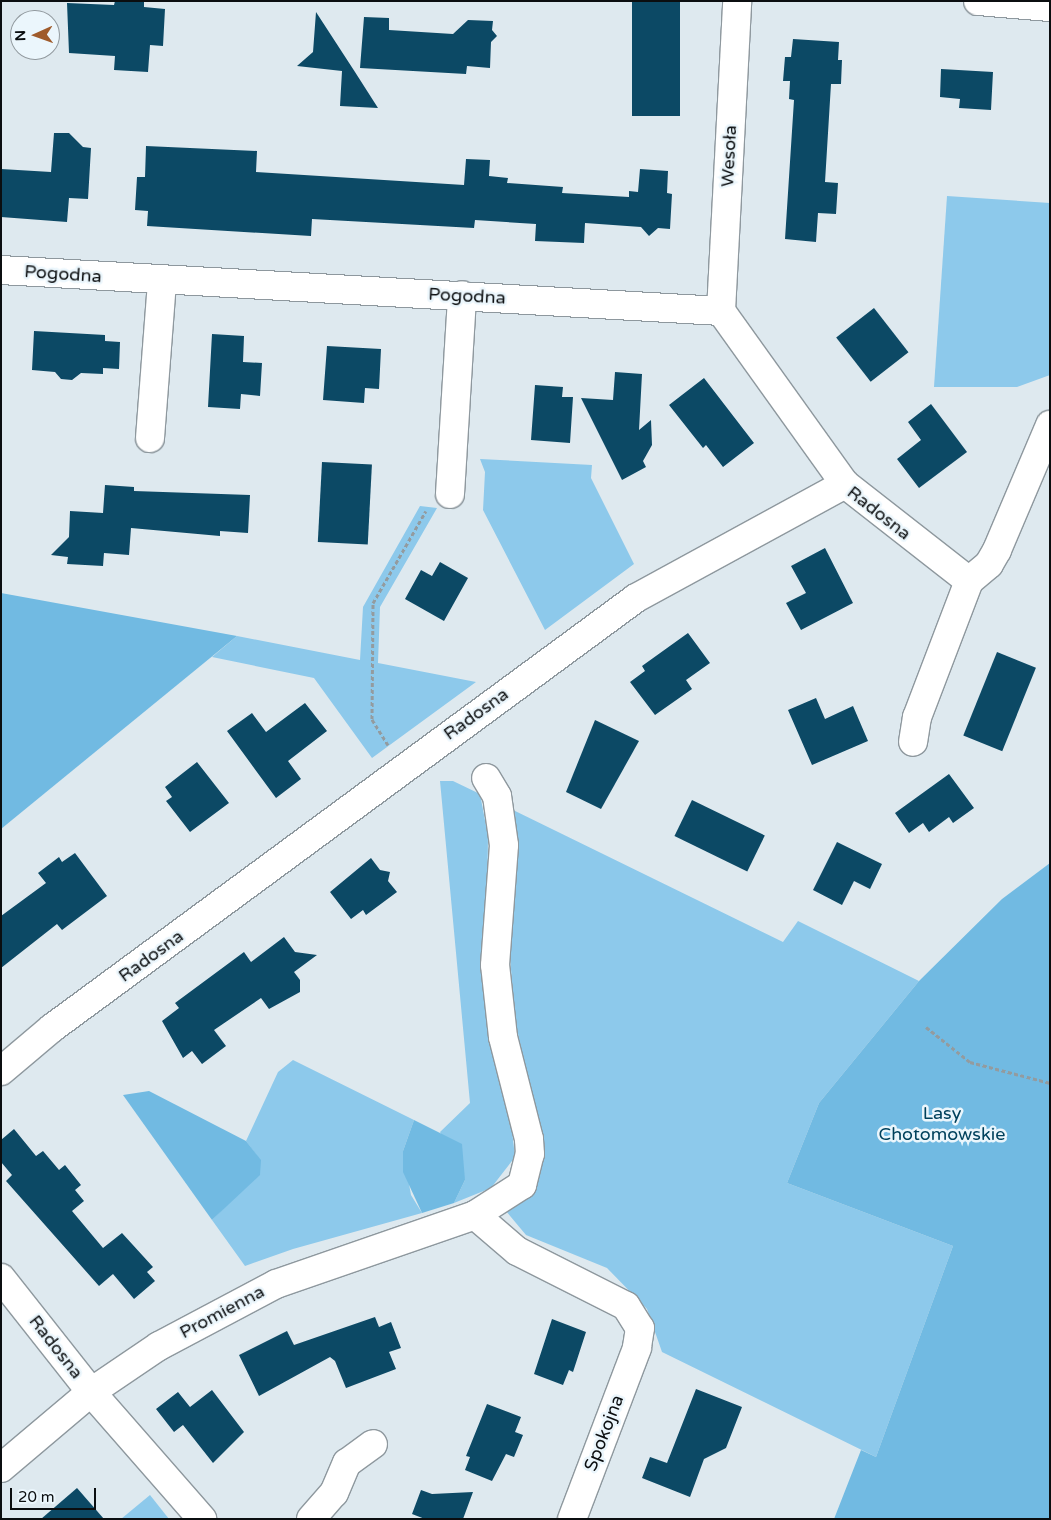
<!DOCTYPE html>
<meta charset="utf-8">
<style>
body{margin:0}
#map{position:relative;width:1051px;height:1520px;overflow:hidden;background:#dee9ef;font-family:"Varela Round",sans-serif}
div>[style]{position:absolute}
.green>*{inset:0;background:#8dc9eb}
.forest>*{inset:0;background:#71bae2}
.building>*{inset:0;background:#0c4965;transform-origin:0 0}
.path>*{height:3px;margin-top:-1.5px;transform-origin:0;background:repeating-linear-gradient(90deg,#939b9f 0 4px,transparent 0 6.5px)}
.roads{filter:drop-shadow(1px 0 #8e989e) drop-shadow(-1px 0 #8e989e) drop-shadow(0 1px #8e989e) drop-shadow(0 -1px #8e989e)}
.minor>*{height:28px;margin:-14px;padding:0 14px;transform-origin:14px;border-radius:14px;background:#fff}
span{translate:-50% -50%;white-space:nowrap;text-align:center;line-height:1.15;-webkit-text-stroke:5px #ebf6fc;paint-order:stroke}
.street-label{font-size:18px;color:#0b0e10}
.park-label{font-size:18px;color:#00415c}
.frame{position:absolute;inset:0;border:2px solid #0b0e10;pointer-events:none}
.north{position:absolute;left:10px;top:10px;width:50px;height:50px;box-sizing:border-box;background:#ebf6fc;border:1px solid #91999e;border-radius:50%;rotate:268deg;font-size:14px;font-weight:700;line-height:20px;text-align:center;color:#0b0e10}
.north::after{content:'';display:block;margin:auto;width:18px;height:22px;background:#9f5b2b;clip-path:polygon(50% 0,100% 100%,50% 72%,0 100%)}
.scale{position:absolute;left:10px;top:1488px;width:86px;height:22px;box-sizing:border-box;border:2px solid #0b0e10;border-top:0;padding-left:6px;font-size:15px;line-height:18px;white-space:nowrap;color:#0b0e10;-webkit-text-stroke:4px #ebf6fc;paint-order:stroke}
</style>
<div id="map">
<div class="green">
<div style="clip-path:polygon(947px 196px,1050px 203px,1050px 375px,1017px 387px,934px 387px)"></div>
<div style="clip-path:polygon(480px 459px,592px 465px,591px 478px,634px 564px,545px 630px,483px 510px,485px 472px)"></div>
<div style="clip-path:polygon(420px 506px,437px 508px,380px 607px,378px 663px,476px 682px,372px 758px,314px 678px,212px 657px,237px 636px,360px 660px,363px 607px)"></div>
<div style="clip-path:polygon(440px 781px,453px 781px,480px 794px,488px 836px,487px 911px,515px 1157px,491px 1188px,454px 1203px,465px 1180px,440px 1132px,470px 1103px)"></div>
<div style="clip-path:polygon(509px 808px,783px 942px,798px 921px,919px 981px,819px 1103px,787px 1183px,953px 1246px,876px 1457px,662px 1352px,647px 1309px,607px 1268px,526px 1235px,506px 1211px,539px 1136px,515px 1019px,509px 944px)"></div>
<div style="clip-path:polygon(293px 1060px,414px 1120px,403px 1151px,411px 1195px,422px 1213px,293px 1249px,245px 1266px,212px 1220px,236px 1196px,260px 1160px,246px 1141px,278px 1072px)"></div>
<div style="clip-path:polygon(150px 1495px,169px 1519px,121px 1519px)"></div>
</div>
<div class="forest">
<div style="clip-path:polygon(1px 593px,237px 636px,1px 829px)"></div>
<div style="clip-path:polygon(1050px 863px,1050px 1519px,834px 1519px,861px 1450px,876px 1457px,953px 1246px,787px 1183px,819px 1103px,919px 981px,1002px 899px)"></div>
<div style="clip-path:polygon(149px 1091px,246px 1141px,261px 1160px,260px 1175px,212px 1220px,123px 1095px)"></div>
<div style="clip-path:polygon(414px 1120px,462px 1144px,465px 1180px,454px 1203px,422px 1213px,403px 1172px,403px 1151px)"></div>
</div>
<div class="building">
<div style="clip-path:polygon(115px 1px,144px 1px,144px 7px,165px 9px,163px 46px,150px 45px,148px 72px,114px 70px,115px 56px,69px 53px,67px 3px,114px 5px)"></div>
<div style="left:632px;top:1px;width:48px;height:115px"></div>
<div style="clip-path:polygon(316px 12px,355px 72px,378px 108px,340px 106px,342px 71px,297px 66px,313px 52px)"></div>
<div style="clip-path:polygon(364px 17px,389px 18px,389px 30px,453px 34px,468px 20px,493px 21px,492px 30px,497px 36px,491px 42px,490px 68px,467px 66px,466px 74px,360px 68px)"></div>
<div style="clip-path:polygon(793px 39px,839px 42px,838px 60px,842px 60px,841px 84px,831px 84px,825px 182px,838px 183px,836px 214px,818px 213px,816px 242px,785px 239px,794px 100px,789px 99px,790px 81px,783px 81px,785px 57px,791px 57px)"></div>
<div style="clip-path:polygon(941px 69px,993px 72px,991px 110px,959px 108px,960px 99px,940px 97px)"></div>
<div style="clip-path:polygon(54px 133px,69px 133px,83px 147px,91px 148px,88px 199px,69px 198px,67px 222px,1px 217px,1px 169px,51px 172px)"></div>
<div style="clip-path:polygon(146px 146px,257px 151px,256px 172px,464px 185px,466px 159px,490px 160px,489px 176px,508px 178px,507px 183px,563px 187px,562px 193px,629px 197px,629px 191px,638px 192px,640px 169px,668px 171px,667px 193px,672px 194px,670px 229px,658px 228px,649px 236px,641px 227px,585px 223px,584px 243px,535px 241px,536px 224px,475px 220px,474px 228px,312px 219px,311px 236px,147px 226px,148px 211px,135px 210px,137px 177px,145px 177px)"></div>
<div style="left:874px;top:308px;width:56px;height:48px;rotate:52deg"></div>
<div style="clip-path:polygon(34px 331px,105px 335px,105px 341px,120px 342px,119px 369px,103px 368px,103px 374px,81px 373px,72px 380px,61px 379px,55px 372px,32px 370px)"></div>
<div style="clip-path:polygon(212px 334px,244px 336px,243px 362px,262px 363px,260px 396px,241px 394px,240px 409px,208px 407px)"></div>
<div style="clip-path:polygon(327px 346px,381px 349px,379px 389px,365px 388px,364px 403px,323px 400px)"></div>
<div style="clip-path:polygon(615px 372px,642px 374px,639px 430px,651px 420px,652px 445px,643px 461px,646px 467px,622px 480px,581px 398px,613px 400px)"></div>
<div style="clip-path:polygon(704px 378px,754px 443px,723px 467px,706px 445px,703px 448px,669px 405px)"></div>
<div style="clip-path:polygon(535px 385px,563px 387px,562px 397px,573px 397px,570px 443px,531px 440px)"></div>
<div style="clip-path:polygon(931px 404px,967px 452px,919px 488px,897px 459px,921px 440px,908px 422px)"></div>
<div style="left:322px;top:462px;width:50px;height:80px;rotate:3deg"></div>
<div style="clip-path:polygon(105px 485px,134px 487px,134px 491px,250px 495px,248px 533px,220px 531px,220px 536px,131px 528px,129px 555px,104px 553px,103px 566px,67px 564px,68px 557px,51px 555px,69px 537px,70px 511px,103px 513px)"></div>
<div style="clip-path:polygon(825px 548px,853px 603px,801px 630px,786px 603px,806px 593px,791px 566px)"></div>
<div style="clip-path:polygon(440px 562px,468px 578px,444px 621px,405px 599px,421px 570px,432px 576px)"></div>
<div style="clip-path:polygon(688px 633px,710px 663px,686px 680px,692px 689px,655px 715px,630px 682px,645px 671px,642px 666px)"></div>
<div style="left:997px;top:652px;width:42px;height:90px;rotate:22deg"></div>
<div style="clip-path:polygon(816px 698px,825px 719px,853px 706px,868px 741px,812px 765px,788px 710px)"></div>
<div style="clip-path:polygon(305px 703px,327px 731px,288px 761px,301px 779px,276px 798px,227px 731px,252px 713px,266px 732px)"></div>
<div style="clip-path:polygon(595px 720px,639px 741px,601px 809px,566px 792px)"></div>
<div style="clip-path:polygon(197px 762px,229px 803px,190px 832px,166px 801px,172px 797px,165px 787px)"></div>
<div style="clip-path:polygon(949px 774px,974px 808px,953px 823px,949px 817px,929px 832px,923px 823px,909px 833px,895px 813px)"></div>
<div style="left:692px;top:800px;width:81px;height:40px;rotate:26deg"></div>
<div style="clip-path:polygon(837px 842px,882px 864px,870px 889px,854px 881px,842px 905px,813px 890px)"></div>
<div style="clip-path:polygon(75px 853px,107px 896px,62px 930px,57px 924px,1px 968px,1px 916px,46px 883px,38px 873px,59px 857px,62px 862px)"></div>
<div style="clip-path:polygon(371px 858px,380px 870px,390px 872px,388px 881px,397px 892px,366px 915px,363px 910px,351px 919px,330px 892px)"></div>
<div style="clip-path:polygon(284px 937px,295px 952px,317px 955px,294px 972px,300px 980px,300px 992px,269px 1009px,261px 998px,214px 1030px,226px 1046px,202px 1064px,192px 1051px,183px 1058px,162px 1021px,179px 1008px,175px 1003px,244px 952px,251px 962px)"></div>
<div style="clip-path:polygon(14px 1129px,36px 1156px,43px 1151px,59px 1170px,65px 1165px,81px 1185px,75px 1190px,84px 1201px,72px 1211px,103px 1248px,122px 1233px,153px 1267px,147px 1272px,155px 1281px,134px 1299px,113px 1274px,99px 1286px,6px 1181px,12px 1175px,1px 1162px,1px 1140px)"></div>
<div style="clip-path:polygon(375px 1317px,379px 1327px,391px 1322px,401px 1348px,389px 1352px,396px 1369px,346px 1388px,335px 1361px,330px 1357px,259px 1396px,239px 1355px,287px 1331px,294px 1345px)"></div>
<div style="clip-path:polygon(552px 1319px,586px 1332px,573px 1372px,569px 1370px,563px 1385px,534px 1374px)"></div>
<div style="clip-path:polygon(696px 1389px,742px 1407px,726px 1448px,704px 1459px,690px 1497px,642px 1478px,650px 1457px,667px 1463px)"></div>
<div style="clip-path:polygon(212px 1390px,244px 1432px,213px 1463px,183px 1425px,174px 1432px,156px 1409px,178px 1392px,190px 1407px)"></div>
<div style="clip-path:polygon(487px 1404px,521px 1417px,515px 1432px,523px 1435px,514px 1457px,506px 1454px,492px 1481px,465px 1470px,470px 1457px,466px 1456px)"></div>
<div style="clip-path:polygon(77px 1488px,104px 1519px,41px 1519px)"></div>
<div style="clip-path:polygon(421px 1490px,432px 1494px,473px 1492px,463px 1519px,425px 1519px,412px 1514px)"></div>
</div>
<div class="path">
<div style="left:388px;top:745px;width:31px;rotate:-122deg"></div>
<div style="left:372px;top:719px;width:116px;rotate:-89.5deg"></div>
<div style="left:373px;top:603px;width:106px;rotate:-60.1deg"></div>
<div style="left:926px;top:1027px;width:56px;rotate:38.5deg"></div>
<div style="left:970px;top:1062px;width:83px;rotate:14.7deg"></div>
</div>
<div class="roads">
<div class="minor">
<div style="left:978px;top:1px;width:72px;rotate:4.8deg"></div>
<div style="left:1px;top:270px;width:721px;rotate:3.26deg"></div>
<div style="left:721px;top:311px;width:213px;rotate:54.4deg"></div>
<div style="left:845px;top:484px;width:157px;rotate:38deg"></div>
<div style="left:969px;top:581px;width:146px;rotate:110.9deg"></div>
<div style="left:917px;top:717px;width:25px;rotate:99deg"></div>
<div style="left:721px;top:311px;width:310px;rotate:-87deg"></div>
<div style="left:150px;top:438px;width:157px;rotate:-85.6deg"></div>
<div style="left:450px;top:494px;width:199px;rotate:-86.5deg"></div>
<div style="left:969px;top:581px;width:26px;rotate:-40deg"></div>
<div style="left:989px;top:564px;width:16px;rotate:-60deg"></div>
<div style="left:997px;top:550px;width:136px;rotate:-67deg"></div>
<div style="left:1px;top:1071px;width:67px;rotate:-40.1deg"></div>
<div style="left:52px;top:1028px;width:725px;rotate:-36.36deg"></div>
<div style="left:636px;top:598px;width:238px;rotate:-28.6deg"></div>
<div style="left:475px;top:1215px;width:55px;rotate:40.6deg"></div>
<div style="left:517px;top:1251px;width:122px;rotate:26.8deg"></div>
<div style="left:626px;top:1306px;width:26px;rotate:58deg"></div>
<div style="left:640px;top:1328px;width:20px;rotate:99deg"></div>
<div style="left:637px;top:1348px;width:183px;rotate:110.8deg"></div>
<div style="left:1px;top:1278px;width:145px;rotate:51.7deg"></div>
<div style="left:91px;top:1392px;width:169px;rotate:48.8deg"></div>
<div style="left:1px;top:1468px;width:118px;rotate:-40.2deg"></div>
<div style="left:91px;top:1392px;width:82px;rotate:-34.1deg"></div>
<div style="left:159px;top:1346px;width:132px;rotate:-27.9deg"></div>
<div style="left:276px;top:1284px;width:211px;rotate:-19.1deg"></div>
<div style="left:475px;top:1215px;width:56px;rotate:-32.6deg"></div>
<div style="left:522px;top:1185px;width:32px;rotate:-76deg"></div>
<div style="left:530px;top:1154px;width:15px;rotate:-94deg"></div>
<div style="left:529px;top:1139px;width:105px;rotate:-104.3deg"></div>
<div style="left:503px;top:1037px;width:72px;rotate:-96.3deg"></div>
<div style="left:495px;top:965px;width:120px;rotate:-85.7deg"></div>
<div style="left:504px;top:845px;width:49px;rotate:-98.1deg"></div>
<div style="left:497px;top:796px;width:21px;rotate:-121deg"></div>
<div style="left:311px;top:1519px;width:35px;rotate:-49deg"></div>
<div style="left:334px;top:1493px;width:33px;rotate:-67deg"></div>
<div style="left:347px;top:1463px;width:32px;rotate:-36deg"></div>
</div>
</div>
<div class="street-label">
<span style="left:729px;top:156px;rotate:-87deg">Wesoła</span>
<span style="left:63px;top:274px;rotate:4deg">Pogodna</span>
<span style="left:467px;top:296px;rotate:3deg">Pogodna</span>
<span style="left:879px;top:513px;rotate:38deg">Radosna</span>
<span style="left:476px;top:714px;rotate:-36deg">Radosna</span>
<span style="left:151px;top:956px;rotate:-36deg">Radosna</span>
<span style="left:222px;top:1312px;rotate:-28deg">Promienna</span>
<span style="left:56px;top:1347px;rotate:52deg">Radosna</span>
<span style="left:604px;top:1433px;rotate:-69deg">Spokojna</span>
</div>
<div class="park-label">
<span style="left:942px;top:1124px">Lasy<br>Chotomowskie</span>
</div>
<div class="frame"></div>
<div class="north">N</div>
<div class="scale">20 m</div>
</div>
